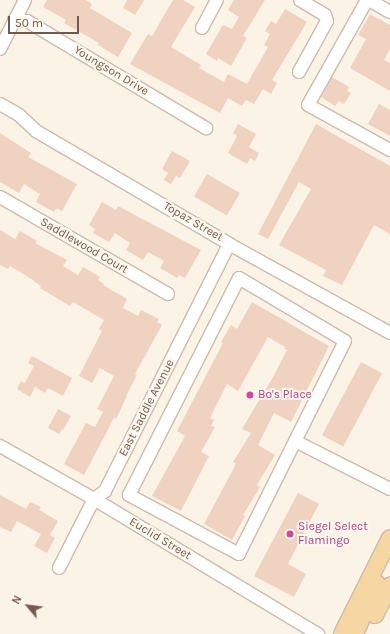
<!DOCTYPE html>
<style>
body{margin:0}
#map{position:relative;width:390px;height:634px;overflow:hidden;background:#fbf3e6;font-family:Karla,sans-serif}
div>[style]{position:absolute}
.building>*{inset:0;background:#efd2bf;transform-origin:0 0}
.roads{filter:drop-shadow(1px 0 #ccbbad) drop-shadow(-1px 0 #ccbbad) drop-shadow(0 1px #ccbbad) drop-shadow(0 -1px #ccbbad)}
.minor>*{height:12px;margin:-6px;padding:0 6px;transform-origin:6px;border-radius:6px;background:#fff}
.major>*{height:16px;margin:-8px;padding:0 8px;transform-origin:8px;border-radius:8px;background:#f6d6a2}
.dots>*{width:11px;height:11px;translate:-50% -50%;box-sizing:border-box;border:2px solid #fef7ed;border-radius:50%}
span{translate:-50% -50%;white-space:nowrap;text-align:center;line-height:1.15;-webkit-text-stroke:4px #fef7ed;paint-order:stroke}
.street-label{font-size:12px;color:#735a4c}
.hotel-label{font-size:12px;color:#b23c85}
.left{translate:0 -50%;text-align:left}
.north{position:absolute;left:8px;top:586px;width:40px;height:40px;-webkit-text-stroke:3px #fef7ed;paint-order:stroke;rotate:299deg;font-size:11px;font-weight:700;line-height:16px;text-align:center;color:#735a4c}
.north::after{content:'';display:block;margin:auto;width:14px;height:18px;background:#735a4c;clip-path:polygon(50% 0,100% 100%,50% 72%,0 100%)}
.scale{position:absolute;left:8px;top:16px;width:71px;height:18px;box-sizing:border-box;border:2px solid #735a4c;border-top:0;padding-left:5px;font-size:12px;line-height:14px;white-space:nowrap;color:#735a4c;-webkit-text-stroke:3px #fef7ed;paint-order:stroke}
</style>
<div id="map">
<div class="building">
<div style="clip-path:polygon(47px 0,86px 0,92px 4px,90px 8px,132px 33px,118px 57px,98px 45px,99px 43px,64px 23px,66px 20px,43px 7px)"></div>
<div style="clip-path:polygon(127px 0,144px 0,135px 15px,123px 8px)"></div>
<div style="clip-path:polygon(173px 0,183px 0,195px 7px,171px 47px,201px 65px,199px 68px,224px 82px,228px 74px,247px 84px,268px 47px,264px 45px,270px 34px,265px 31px,271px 21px,276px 24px,285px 9px,307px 22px,272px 80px,277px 83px,271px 94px,263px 89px,254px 104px,246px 100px,242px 106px,228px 98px,220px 113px,130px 64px,148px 34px,152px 36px)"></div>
<div style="clip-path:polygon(234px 0,265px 0,243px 36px,247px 38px,231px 66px,218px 58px,217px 61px,206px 54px,223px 25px,232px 29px,239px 17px,228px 10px)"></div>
<div style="clip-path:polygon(370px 14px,390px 25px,390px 49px,384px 60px,390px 63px,390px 91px,350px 68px,366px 39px,358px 35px)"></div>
<div style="clip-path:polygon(332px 77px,349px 87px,347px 91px,351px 93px,344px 104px,339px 101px,335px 106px,321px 97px)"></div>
<div style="clip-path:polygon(379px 104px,390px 110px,390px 136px,368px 124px)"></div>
<div style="clip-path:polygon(238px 124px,256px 134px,249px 147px,259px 153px,255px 161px,250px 158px,247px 164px,228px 153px,237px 136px,233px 133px)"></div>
<div style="clip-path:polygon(316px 124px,390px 166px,390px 234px,374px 225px,342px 285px,323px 276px,326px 270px,279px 245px,311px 189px,299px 182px,268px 239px,258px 234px)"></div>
<div style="clip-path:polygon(0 133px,31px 153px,28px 157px,77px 184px,62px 211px,57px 208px,54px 212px,36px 202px,40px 194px,24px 184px,19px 193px,0 182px)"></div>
<div style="clip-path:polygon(172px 151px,190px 161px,180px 178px,176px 176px,171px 184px,164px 180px,168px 173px,162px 169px)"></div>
<div style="left:207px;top:174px;width:38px;height:26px;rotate:30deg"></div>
<div style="clip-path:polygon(102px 202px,116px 210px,118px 206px,201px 250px,185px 278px,179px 275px,177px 278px,160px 268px,164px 261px,148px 252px,143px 260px,126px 250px,130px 243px,115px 233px,109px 242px,93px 233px,95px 229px,89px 225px)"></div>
<div style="clip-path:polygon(0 230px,15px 239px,20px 231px,37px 241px,35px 243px,67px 260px,63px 266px,78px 275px,83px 267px,100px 277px,98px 280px,104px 284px,103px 285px,127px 299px,123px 308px,138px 316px,141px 310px,159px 319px,157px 322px,162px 325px,135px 374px,137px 375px,126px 396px,127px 396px,116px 419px,114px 418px,84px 475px,64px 464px,86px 423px,95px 427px,103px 412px,97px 409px,114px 376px,100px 368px,92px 383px,79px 376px,102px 331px,99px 329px,104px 320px,73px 302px,70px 306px,40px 288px,41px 286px,27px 276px,10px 266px,8px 269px,0 265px)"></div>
<div style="clip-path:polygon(252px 302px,329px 346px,291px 422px,274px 413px,258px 445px,275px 455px,257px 485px,260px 487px,243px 515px,245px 516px,232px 540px,204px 524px,236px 464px,233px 462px,251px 433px,242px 429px,273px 377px,287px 350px,284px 349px,285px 347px,268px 337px,238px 391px,227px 384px,210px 418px,214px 420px,211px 426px,215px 427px,201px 452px,209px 456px,181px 511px,152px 496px,185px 436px,177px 431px,223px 343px,221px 342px,231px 325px,237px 329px)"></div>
<div style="clip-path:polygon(32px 356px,72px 378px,63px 396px,48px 388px,45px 393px,35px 387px,30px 397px,17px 389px,21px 381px,25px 383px,34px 366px,28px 363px)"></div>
<div style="left:361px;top:362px;width:24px;height:83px;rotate:28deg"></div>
<div style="clip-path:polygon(58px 409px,71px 416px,63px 430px,62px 429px,59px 434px,48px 428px)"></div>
<div style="clip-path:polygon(298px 493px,319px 504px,288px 564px,306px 574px,294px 597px,254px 576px)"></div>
<div style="clip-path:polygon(0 495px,26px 509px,30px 502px,41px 507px,39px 510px,58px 521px,50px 535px,55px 538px,47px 553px,34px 546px,41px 534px,17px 521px,11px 532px,0 527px)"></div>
</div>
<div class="roads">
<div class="minor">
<div style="left:367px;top:0;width:120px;rotate:119.3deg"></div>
<div style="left:308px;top:105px;width:94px;rotate:28.8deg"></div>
<div style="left:369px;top:0;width:24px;rotate:30deg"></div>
<div style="left:14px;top:20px;width:13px;rotate:4deg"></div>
<div style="left:27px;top:21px;width:209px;rotate:30.9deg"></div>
<div style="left:202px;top:28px;width:32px;rotate:-62deg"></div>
<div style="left:0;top:49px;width:55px;rotate:-63deg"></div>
<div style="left:299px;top:72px;width:58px;rotate:-61.2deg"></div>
<div style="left:327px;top:21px;width:6px;rotate:-108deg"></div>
<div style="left:325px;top:15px;width:29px;rotate:-149deg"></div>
<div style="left:0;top:104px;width:22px;rotate:30deg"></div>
<div style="left:19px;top:115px;width:23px;rotate:43deg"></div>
<div style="left:36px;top:131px;width:224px;rotate:30.3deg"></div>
<div style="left:229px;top:244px;width:184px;rotate:28.9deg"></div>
<div style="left:0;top:197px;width:194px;rotate:30deg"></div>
<div style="left:239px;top:278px;width:123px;rotate:30.7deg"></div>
<div style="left:345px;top:341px;width:238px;rotate:116.5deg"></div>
<div style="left:239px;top:554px;width:125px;rotate:-151.8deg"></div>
<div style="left:129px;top:495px;width:243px;rotate:-63.1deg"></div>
<div style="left:295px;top:441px;width:106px;rotate:26.8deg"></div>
<div style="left:0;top:446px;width:108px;rotate:29.4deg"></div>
<div style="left:94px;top:499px;width:262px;rotate:31.1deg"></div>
<div style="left:59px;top:568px;width:77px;rotate:-63.1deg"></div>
<div style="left:94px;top:499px;width:14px;rotate:-36deg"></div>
<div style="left:105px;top:491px;width:276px;rotate:-63.3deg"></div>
</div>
<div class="major">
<div style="left:375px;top:615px;width:33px;rotate:-63deg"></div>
<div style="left:342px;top:634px;width:107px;rotate:-63.4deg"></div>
<div style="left:355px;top:634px;width:55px;rotate:-66.3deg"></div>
</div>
</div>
<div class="dots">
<div style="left:250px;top:395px;background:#d1479c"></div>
<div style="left:290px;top:534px;background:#d1479c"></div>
</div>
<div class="street-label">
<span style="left:111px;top:71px;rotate:31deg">Youngson Drive</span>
<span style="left:193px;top:222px;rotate:30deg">Topaz Street</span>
<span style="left:84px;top:246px;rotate:30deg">Saddlewood Court</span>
<span style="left:147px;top:408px;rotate:-63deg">East Saddle Avenue</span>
<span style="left:160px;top:539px;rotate:31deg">Euclid Street</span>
</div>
<div class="hotel-label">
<span class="left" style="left:258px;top:395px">Bo's Place</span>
<span class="left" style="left:298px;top:534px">Siegel Select<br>Flamingo</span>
</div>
<div class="north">N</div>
<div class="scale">50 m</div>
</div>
